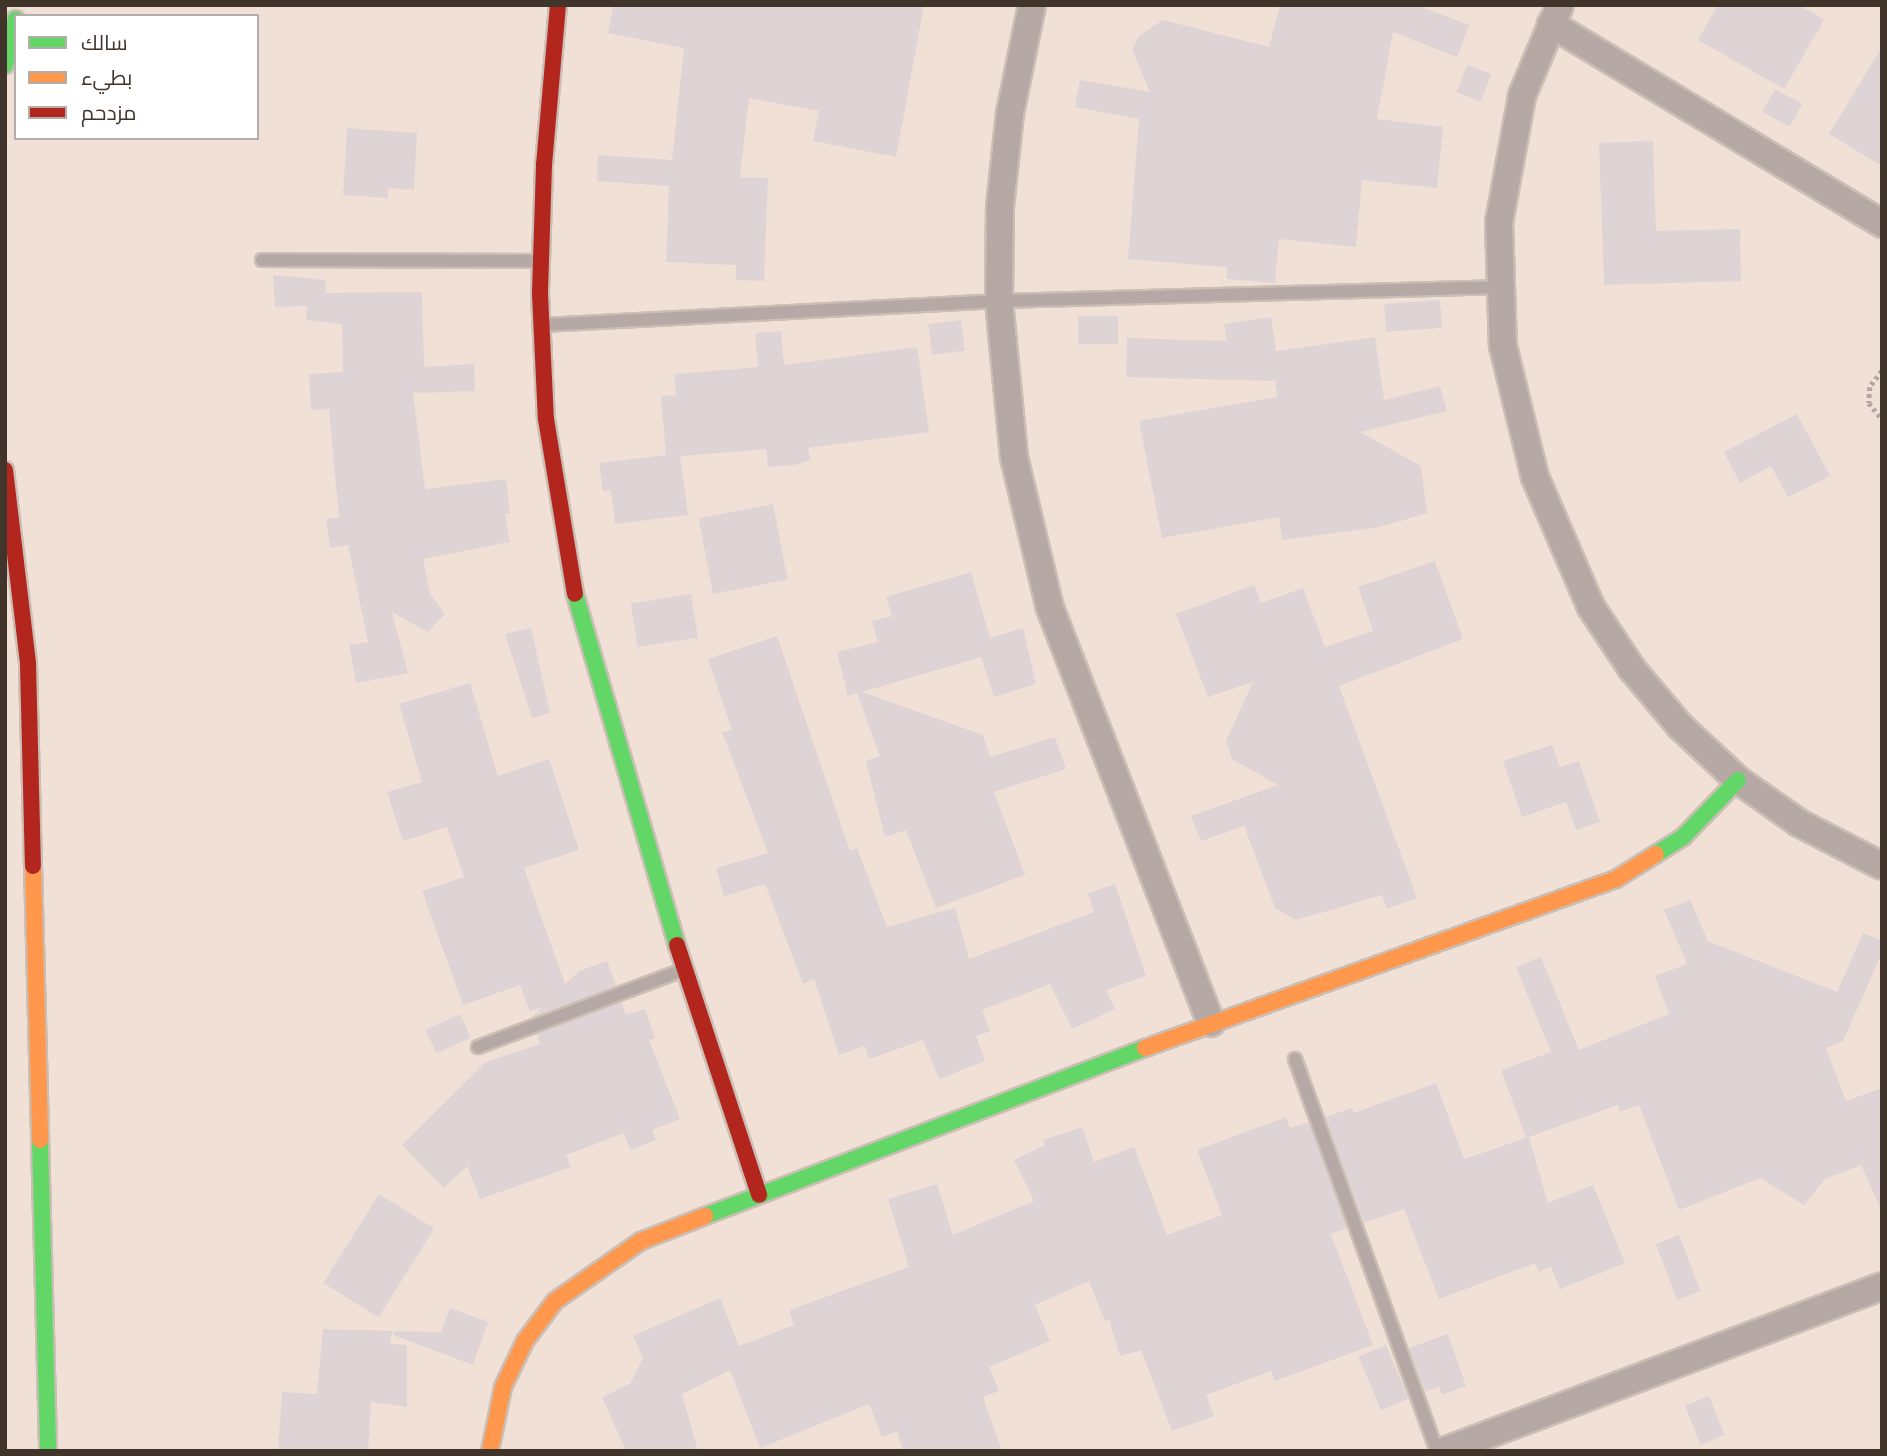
<!DOCTYPE html>
<meta charset="utf-8">
<style>
body{margin:0}
#map{position:relative;width:1887px;height:1456px;overflow:hidden;background:#f1e0d5;font-family:Roboto,Cairo,sans-serif}
div>[style]{position:absolute}
.building>*{inset:0;background:#ded4d6;transform-origin:0 0}
.path>*{height:4.5px;margin-top:-2.25px;transform-origin:0;background:repeating-linear-gradient(90deg,#b2a5a2 0 3.5px,transparent 0 7px)}
.roads{filter:drop-shadow(2px 0 #cbbeb5) drop-shadow(-2px 0 #cbbeb5) drop-shadow(0 2px #cbbeb5) drop-shadow(0 -2px #cbbeb5)}
.lane>*{height:12px;margin:-6px;padding:0 6px;transform-origin:6px;border-radius:6px;background:#b6a8a5}
.street>*{height:26px;margin:-13px;padding:0 13px;transform-origin:13px;border-radius:13px;background:#b6a8a5}
.fast>*{height:16px;margin:-8px;padding:0 8px;transform-origin:8px;border-radius:8px;background:#63d668}
.slow>*{height:16px;margin:-8px;padding:0 8px;transform-origin:8px;border-radius:8px;background:#ff974d}
.jam>*{height:16px;margin:-8px;padding:0 8px;transform-origin:8px;border-radius:8px;background:#b3261e}
span{translate:-50% -50%;white-space:nowrap;text-align:center;line-height:1.15;-webkit-text-stroke:6px #fff;paint-order:stroke}
.frame{position:absolute;inset:0;border:7px solid #40342b;pointer-events:none}
.legend{position:absolute;left:14px;top:14px;width:245px;height:126px;box-sizing:border-box;background:#fff;border:2px solid #b3aeaa;margin:0;padding:9px 12px;list-style:none;font-size:21px;color:#40342b}
.legend li{display:flex;align-items:center;gap:14px;height:35px}
.legend b{width:35px;border:2px solid #b3aeaa}
</style>
<div id="map">
<div class="building">
<div style="clip-path:polygon(613px 5px,924px 5px,896px 157px,813px 141px,819px 111px,749px 98px,740px 177px,768px 178px,764px 281px,736px 280px,736px 265px,666px 262px,669px 186px,597px 181px,598px 155px,672px 160px,684px 48px,608px 33px)"></div>
<div style="clip-path:polygon(1280px 5px,1416px 5px,1469px 25px,1457px 57px,1393px 32px,1377px 119px,1443px 127px,1437px 188px,1362px 180px,1356px 247px,1279px 239px,1275px 283px,1227px 279px,1227px 267px,1128px 259px,1139px 119px,1075px 107px,1080px 80px,1150px 92px,1132px 50px,1139px 36px,1163px 20px,1269px 47px)"></div>
<div style="clip-path:polygon(1718px 5px,1799px 5px,1824px 20px,1784px 89px,1698px 40px)"></div>
<div style="clip-path:polygon(1882px 47px,1882px 166px,1829px 134px)"></div>
<div style="left:1467px;top:65px;width:26px;height:29px;rotate:21deg"></div>
<div style="left:1775px;top:89px;width:31px;height:26px;rotate:29deg"></div>
<div style="clip-path:polygon(347px 128px,417px 133px,414px 190px,388px 188px,388px 198px,343px 195px)"></div>
<div style="clip-path:polygon(1653px 141px,1656px 231px,1740px 229px,1741px 281px,1604px 285px,1599px 143px)"></div>
<div style="clip-path:polygon(273px 275px,326px 280px,325px 293px,422px 292px,424px 367px,474px 364px,475px 391px,413px 393px,425px 489px,506px 479px,510px 513px,505px 514px,510px 542px,423px 559px,430px 594px,445px 614px,428px 632px,392px 612px,408px 673px,356px 683px,349px 645px,368px 642px,348px 545px,330px 548px,326px 519px,339px 517px,329px 409px,311px 410px,309px 374px,343px 372px,342px 324px,306px 320px,307px 306px,275px 307px)"></div>
<div style="left:1440px;top:300px;width:28px;height:56px;rotate:86deg"></div>
<div style="left:1078px;top:316px;width:40px;height:28px"></div>
<div style="clip-path:polygon(1271px 317px,1276px 351px,1375px 337px,1384px 400px,1440px 386px,1447px 411px,1360px 432px,1421px 466px,1427px 513px,1380px 527px,1282px 540px,1279px 517px,1162px 538px,1139px 421px,1277px 397px,1275px 381px,1126px 377px,1127px 338px,1227px 341px,1224px 324px)"></div>
<div style="left:961px;top:320px;width:31px;height:33px;rotate:83deg"></div>
<div style="clip-path:polygon(781px 331px,784px 365px,917px 347px,929px 432px,808px 448px,810px 460px,794px 465px,768px 467px,766px 449px,680px 456px,688px 515px,615px 524px,611px 490px,603px 492px,599px 463px,666px 455px,661px 396px,676px 395px,674px 374px,758px 367px,755px 333px)"></div>
<div style="clip-path:polygon(1797px 414px,1830px 476px,1788px 497px,1771px 466px,1740px 483px,1724px 452px)"></div>
<div style="left:773px;top:504px;width:77px;height:76px;rotate:79deg"></div>
<div style="clip-path:polygon(1435px 561px,1463px 639px,1339px 686px,1417px 898px,1387px 909px,1382px 895px,1296px 920px,1275px 908px,1244px 826px,1201px 841px,1191px 816px,1278px 785px,1232px 759px,1226px 741px,1253px 682px,1208px 697px,1176px 614px,1254px 585px,1261px 603px,1303px 588px,1325px 647px,1373px 631px,1358px 587px)"></div>
<div style="clip-path:polygon(971px 572px,990px 638px,1023px 628px,1036px 684px,994px 697px,981px 657px,862px 692px,983px 735px,990px 757px,1055px 737px,1066px 769px,994px 792px,1025px 875px,936px 908px,906px 830px,885px 837px,866px 761px,880px 756px,857px 693px,848px 696px,837px 652px,878px 642px,872px 621px,892px 616px,886px 597px)"></div>
<div style="left:691px;top:594px;width:44px;height:61px;rotate:81deg"></div>
<div style="clip-path:polygon(531px 628px,550px 713px,532px 718px,505px 634px)"></div>
<div style="clip-path:polygon(777px 636px,850px 851px,857px 848px,887px 927px,955px 908px,969px 959px,1094px 912px,1088px 893px,1115px 884px,1146px 976px,1106px 990px,1115px 1009px,1072px 1029px,1050px 984px,982px 1010px,990px 1031px,976px 1036px,985px 1061px,939px 1079px,923px 1040px,869px 1059px,865px 1046px,839px 1055px,814px 979px,803px 984px,765px 884px,724px 896px,716px 868px,768px 853px,722px 732px,732px 730px,708px 659px)"></div>
<div style="clip-path:polygon(470px 683px,498px 776px,549px 759px,579px 850px,524px 868px,565px 984px,579px 971px,607px 961px,616px 986px,531px 1018px,542px 1007px,530px 1012px,520px 985px,463px 1005px,422px 891px,464px 877px,447px 827px,403px 841px,387px 792px,422px 782px,399px 704px)"></div>
<div style="clip-path:polygon(1552px 745px,1560px 767px,1579px 761px,1600px 822px,1576px 830px,1566px 802px,1522px 817px,1503px 761px)"></div>
<div style="clip-path:polygon(1690px 900px,1708px 941px,1837px 992px,1863px 933px,1882px 941px,1882px 953px,1843px 1041px,1826px 1048px,1846px 1101px,1882px 1088px,1882px 1212px,1861px 1165px,1825px 1179px,1804px 1205px,1760px 1178px,1679px 1210px,1639px 1105px,1620px 1112px,1617px 1105px,1529px 1137px,1548px 1203px,1593px 1185px,1625px 1263px,1560px 1289px,1551px 1267px,1539px 1272px,1535px 1263px,1439px 1299px,1404px 1209px,1364px 1223px,1325px 1117px,1352px 1108px,1354px 1113px,1436px 1083px,1464px 1159px,1526px 1138px,1501px 1070px,1551px 1052px,1516px 967px,1541px 957px,1579px 1050px,1669px 1014px,1655px 976px,1687px 964px,1664px 910px)"></div>
<div style="clip-path:polygon(621px 1002px,626px 1015px,645px 1009px,655px 1038px,649px 1040px,680px 1119px,652px 1130px,656px 1140px,630px 1150px,624px 1133px,566px 1155px,571px 1167px,480px 1199px,467px 1166px,444px 1188px,402px 1145px,486px 1062px,540px 1044px,537px 1034px)"></div>
<div style="left:460px;top:1014px;width:26px;height:38px;rotate:65deg"></div>
<div style="clip-path:polygon(1286px 1117px,1290px 1128px,1309px 1122px,1347px 1228px,1331px 1234px,1373px 1345px,1275px 1381px,1271px 1371px,1206px 1395px,1214px 1416px,1172px 1431px,1141px 1350px,1120px 1356px,1109px 1320px,1105px 1321px,1089px 1281px,1035px 1305px,1050px 1341px,989px 1367px,999px 1391px,983px 1397px,1002px 1451px,903px 1451px,897px 1431px,882px 1437px,869px 1404px,760px 1448px,730px 1370px,682px 1394px,698px 1451px,626px 1451px,602px 1397px,630px 1384px,643px 1358px,633px 1336px,720px 1298px,739px 1346px,794px 1325px,789px 1310px,909px 1267px,888px 1199px,937px 1184px,953px 1235px,1034px 1201px,1014px 1160px,1045px 1145px,1043px 1140px,1082px 1127px,1094px 1162px,1134px 1147px,1167px 1235px,1222px 1215px,1197px 1150px)"></div>
<div style="left:379px;top:1194px;width:65px;height:105px;rotate:32deg"></div>
<div style="left:1679px;top:1235px;width:60px;height:25px;rotate:69deg"></div>
<div style="clip-path:polygon(450px 1308px,488px 1322px,473px 1365px,393px 1335px,394px 1331px,441px 1332px)"></div>
<div style="clip-path:polygon(323px 1329px,392px 1331px,390px 1344px,407px 1345px,407px 1407px,371px 1402px,368px 1451px,278px 1451px,282px 1392px,317px 1394px)"></div>
<div style="clip-path:polygon(1448px 1334px,1466px 1386px,1442px 1395px,1439px 1386px,1425px 1392px,1409px 1348px)"></div>
<div style="left:1386px;top:1345px;width:58px;height:30px;rotate:67deg"></div>
<div style="left:1709px;top:1396px;width:42px;height:26px;rotate:68deg"></div>
</div>
<div class="path">
<div style="left:1882px;top:371px;width:20px;rotate:127deg"></div>
<div style="left:1870px;top:387px;width:16px;rotate:94deg"></div>
<div style="left:1869px;top:403px;width:21px;rotate:51deg"></div>
</div>
<div class="roads">
<div class="lane">
<div style="left:262px;top:260px;width:276px;rotate:0.2deg"></div>
<div style="left:544px;top:325px;width:456px;rotate:-3deg"></div>
<div style="left:999px;top:301px;width:499px;rotate:-1.6deg"></div>
<div style="left:478px;top:1047px;width:216px;rotate:-20.6deg"></div>
<div style="left:1295px;top:1059px;width:417px;rotate:70.1deg"></div>
</div>
<div class="street">
<div style="left:1032px;top:5px;width:110px;rotate:101.5deg"></div>
<div style="left:1010px;top:113px;width:95px;rotate:96.1deg"></div>
<div style="left:1000px;top:207px;width:94px;rotate:90.6deg"></div>
<div style="left:999px;top:301px;width:157px;rotate:84.5deg"></div>
<div style="left:1014px;top:457px;width:155px;rotate:76.6deg"></div>
<div style="left:1050px;top:608px;width:445px;rotate:68.8deg"></div>
<div style="left:1560px;top:5px;width:99px;rotate:112.7deg"></div>
<div style="left:1522px;top:96px;width:128px;rotate:100.3deg"></div>
<div style="left:1499px;top:222px;width:124px;rotate:88.2deg"></div>
<div style="left:1503px;top:346px;width:135px;rotate:76.3deg"></div>
<div style="left:1535px;top:477px;width:142px;rotate:66.7deg"></div>
<div style="left:1591px;top:607px;width:74px;rotate:56.5deg"></div>
<div style="left:1632px;top:669px;width:75px;rotate:49.9deg"></div>
<div style="left:1680px;top:726px;width:79px;rotate:43deg"></div>
<div style="left:1738px;top:780px;width:75px;rotate:35.2deg"></div>
<div style="left:1799px;top:823px;width:93px;rotate:27.4deg"></div>
<div style="left:1551px;top:24px;width:387px;rotate:31.1deg"></div>
<div style="left:1444px;top:1451px;width:468px;rotate:-20.6deg"></div>
</div>
<div class="fast">
<div style="left:5px;top:65px;width:47px;rotate:-76.6deg"></div>
<div style="left:575px;top:594px;width:366px;rotate:73.8deg"></div>
<div style="left:1656px;top:854px;width:32px;rotate:-32deg"></div>
<div style="left:1683px;top:837px;width:79px;rotate:-46deg"></div>
<div style="left:40px;top:1140px;width:311px;rotate:88.5deg"></div>
<div style="left:705px;top:1216px;width:471px;rotate:-20.9deg"></div>
</div>
<div class="slow">
<div style="left:33px;top:866px;width:274px;rotate:88.5deg"></div>
<div style="left:1145px;top:1048px;width:500px;rotate:-19.74deg"></div>
<div style="left:1616px;top:879px;width:47px;rotate:-32deg"></div>
<div style="left:490px;top:1451px;width:65px;rotate:-78.5deg"></div>
<div style="left:503px;top:1387px;width:51px;rotate:-64.4deg"></div>
<div style="left:525px;top:1341px;width:50px;rotate:-53.1deg"></div>
<div style="left:555px;top:1301px;width:105px;rotate:-34.9deg"></div>
<div style="left:641px;top:1241px;width:69px;rotate:-21.3deg"></div>
</div>
<div class="jam">
<div style="left:558px;top:5px;width:161px;rotate:95deg"></div>
<div style="left:544px;top:165px;width:129px;rotate:91.8deg"></div>
<div style="left:540px;top:294px;width:125px;rotate:87.3deg"></div>
<div style="left:546px;top:419px;width:177px;rotate:80.6deg"></div>
<div style="left:5px;top:470px;width:195px;rotate:83.2deg"></div>
<div style="left:28px;top:664px;width:202px;rotate:88.6deg"></div>
<div style="left:677px;top:945px;width:263px;rotate:71.8deg"></div>
</div>
</div>
<div class="frame"></div>
<ul class="legend">
<li><b style="height:9px;background:#63d668"></b>سالك</li>
<li><b style="height:9px;background:#ff974d"></b>بطيء</li>
<li><b style="height:9px;background:#b3261e"></b>مزدحم</li>
</ul>
</div>
